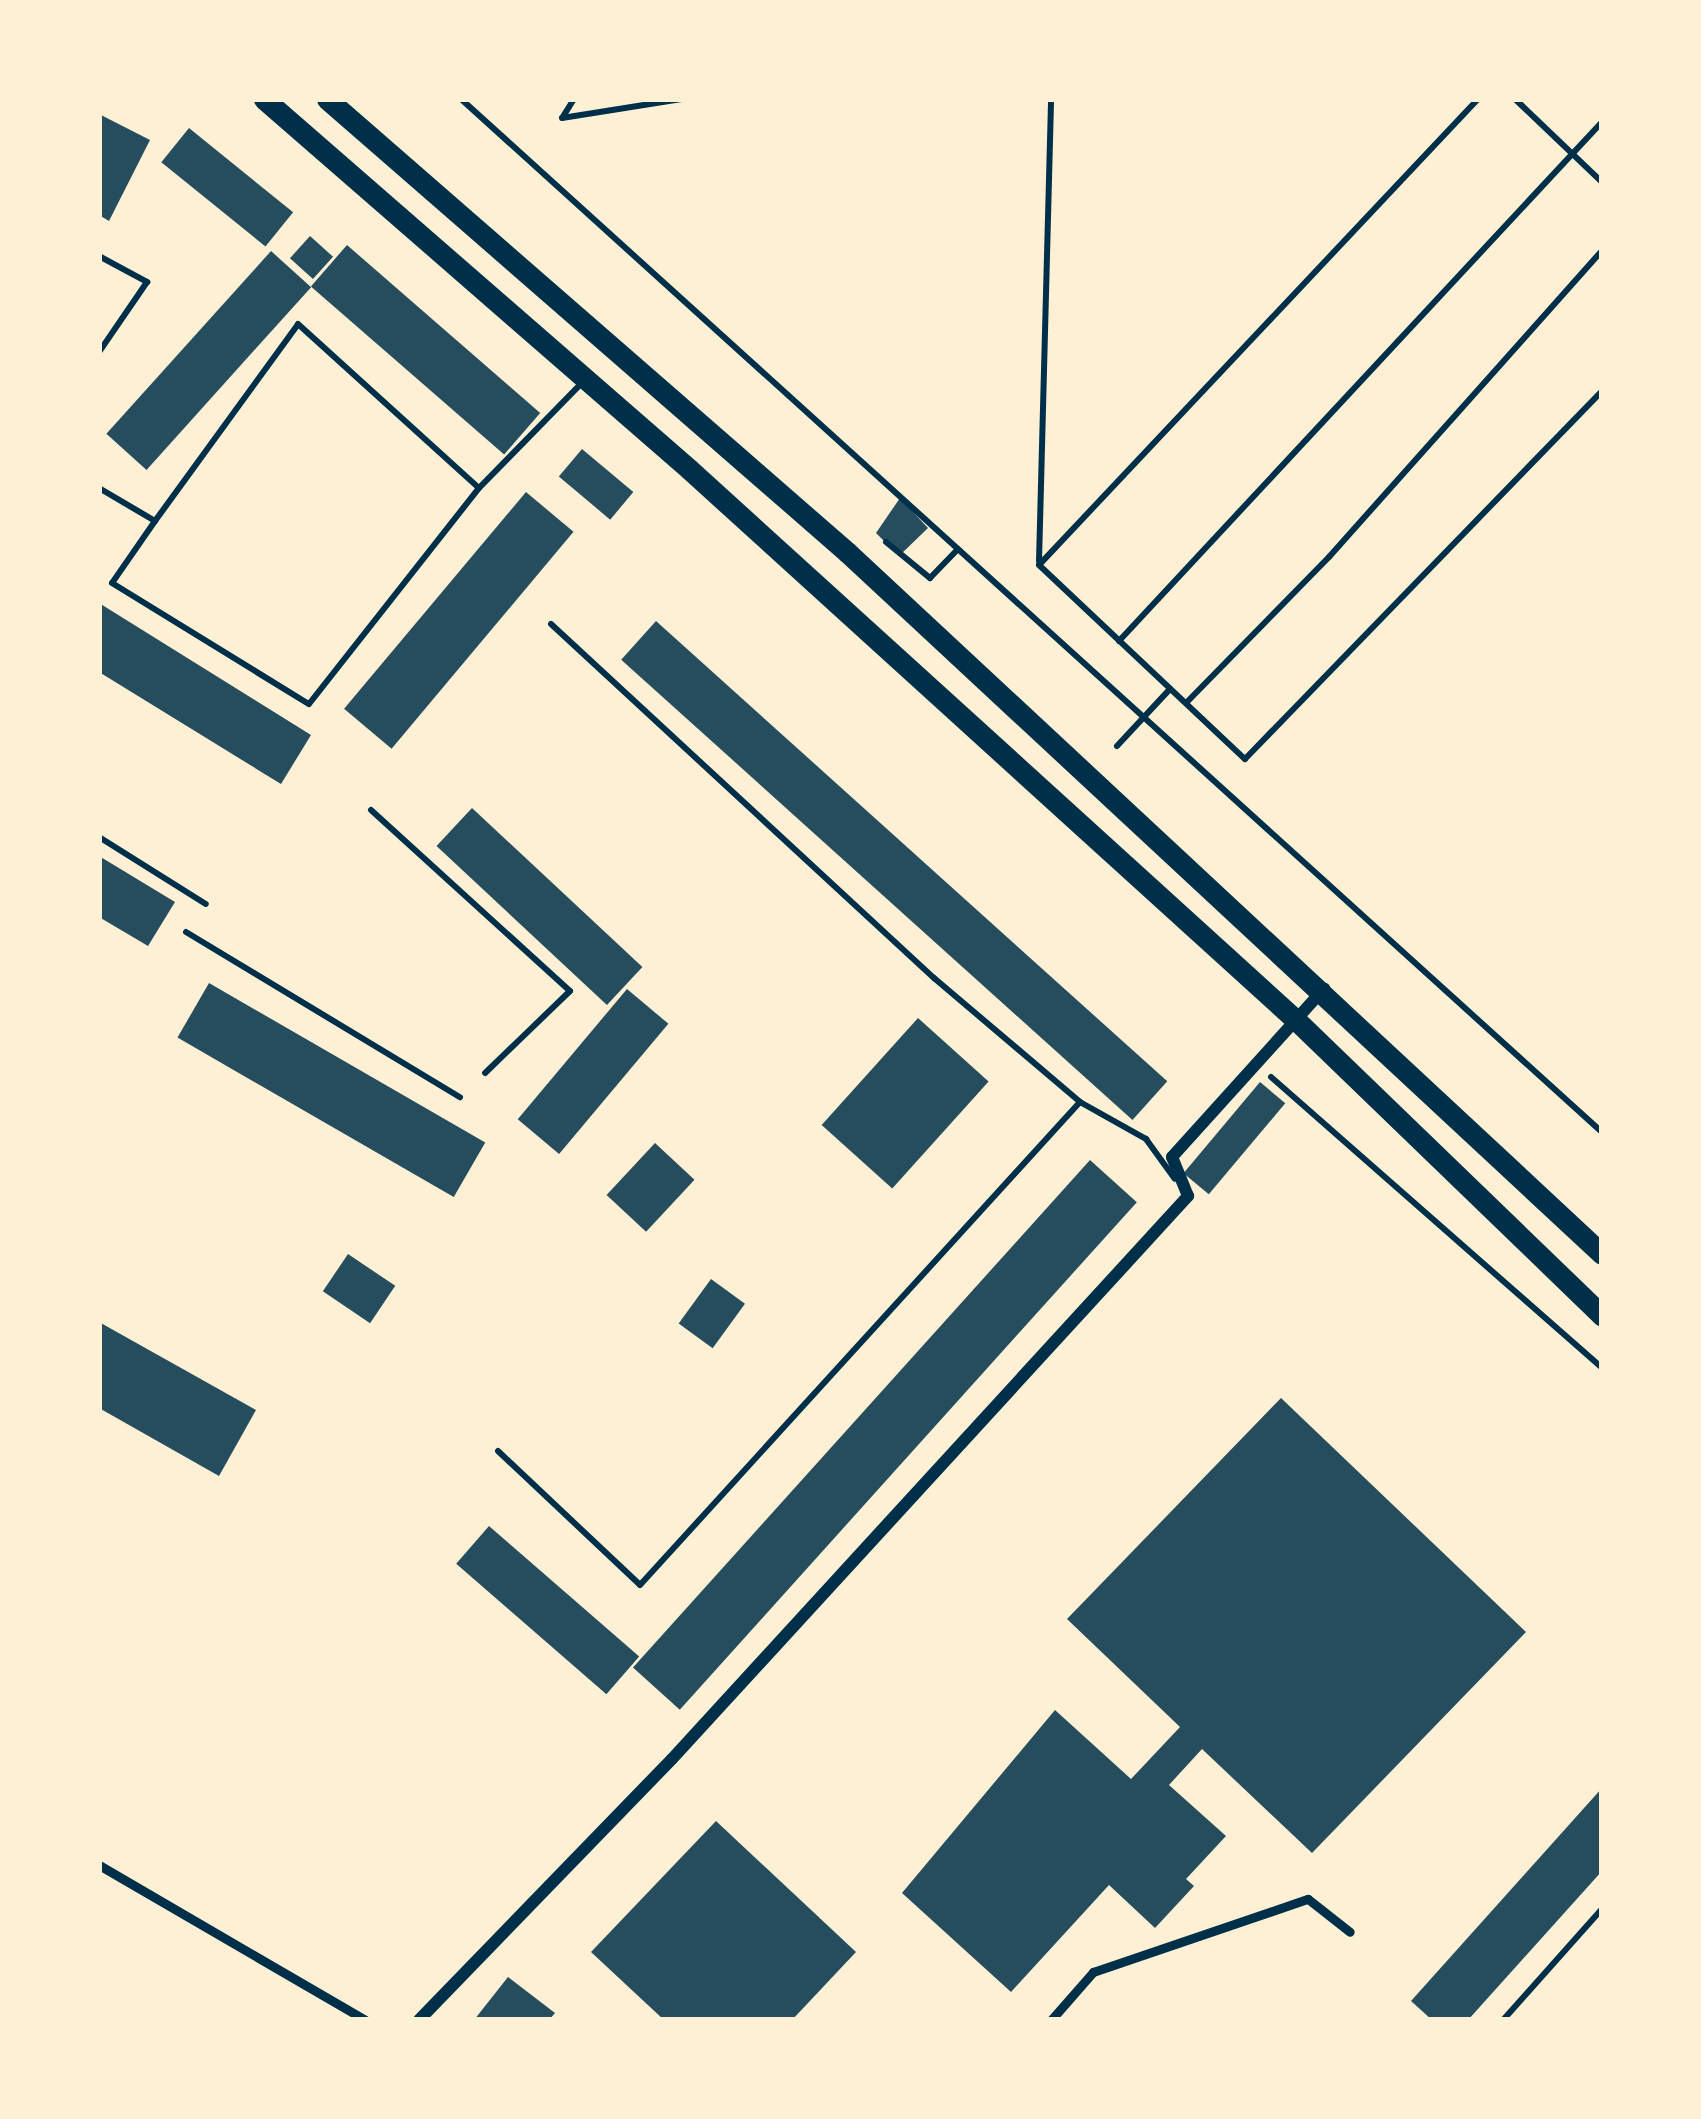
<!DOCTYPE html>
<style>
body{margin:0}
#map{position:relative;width:1701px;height:2119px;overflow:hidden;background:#fdf0d5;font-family:"Noto Sans",sans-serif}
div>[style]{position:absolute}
.building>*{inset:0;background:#264d5e;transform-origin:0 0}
.path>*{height:6px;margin:-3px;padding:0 3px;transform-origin:3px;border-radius:3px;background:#003049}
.service>*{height:6px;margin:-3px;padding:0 3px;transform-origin:3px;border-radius:3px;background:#003049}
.pedestrian>*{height:9px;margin:-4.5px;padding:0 4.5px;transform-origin:4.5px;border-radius:4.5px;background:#003049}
.minor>*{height:12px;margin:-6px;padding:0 6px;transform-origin:6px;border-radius:6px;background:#003049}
.primary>*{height:21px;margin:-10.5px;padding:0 10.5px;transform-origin:10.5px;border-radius:10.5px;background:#003049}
span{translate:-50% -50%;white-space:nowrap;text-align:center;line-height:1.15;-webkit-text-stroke:12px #fdf0d5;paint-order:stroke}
.frame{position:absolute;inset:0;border:102px solid #fdf0d5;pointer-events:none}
</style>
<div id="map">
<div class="building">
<div style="clip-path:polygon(99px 114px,150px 140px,109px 221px,99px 215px)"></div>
<div style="left:189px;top:128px;width:134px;height:44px;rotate:39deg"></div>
<div style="left:310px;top:236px;width:31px;height:30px;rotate:42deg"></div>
<div style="left:347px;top:245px;width:256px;height:55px;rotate:41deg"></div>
<div style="left:271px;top:251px;width:54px;height:246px;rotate:42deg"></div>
<div style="left:582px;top:449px;width:67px;height:36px;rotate:40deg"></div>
<div style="left:526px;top:492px;width:62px;height:283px;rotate:40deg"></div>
<div style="clip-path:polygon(900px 498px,928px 528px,899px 556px,876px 533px)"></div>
<div style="clip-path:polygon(99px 603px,311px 735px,281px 784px,99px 672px)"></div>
<div style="left:656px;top:621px;width:688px;height:52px;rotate:42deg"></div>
<div style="left:472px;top:808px;width:233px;height:52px;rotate:43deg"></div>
<div style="clip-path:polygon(99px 856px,175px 902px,148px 946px,99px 917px)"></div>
<div style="left:209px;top:983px;width:319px;height:63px;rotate:30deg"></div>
<div style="left:627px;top:989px;width:54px;height:170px;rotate:40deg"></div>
<div style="left:918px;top:1018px;width:95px;height:144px;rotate:42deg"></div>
<div style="left:1260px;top:1082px;width:33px;height:119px;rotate:40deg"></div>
<div style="left:655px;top:1143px;width:54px;height:71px;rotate:43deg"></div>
<div style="left:1090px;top:1160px;width:63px;height:683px;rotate:42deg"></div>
<div style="left:348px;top:1254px;width:57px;height:45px;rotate:34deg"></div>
<div style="left:711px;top:1279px;width:42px;height:55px;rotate:36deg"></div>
<div style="clip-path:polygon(99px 1322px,256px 1410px,219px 1476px,99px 1408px)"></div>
<div style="clip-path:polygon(1281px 1398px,1526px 1632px,1312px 1853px,1202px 1749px,1169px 1785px,1226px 1836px,1186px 1879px,1194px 1886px,1155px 1928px,1109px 1885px,1011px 1992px,902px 1893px,1055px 1710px,1131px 1779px,1180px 1727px,1067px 1619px)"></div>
<div style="left:489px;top:1526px;width:199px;height:50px;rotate:41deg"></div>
<div style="clip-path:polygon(1602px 1788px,1602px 1871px,1468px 2020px,1432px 2020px,1411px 2001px)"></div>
<div style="clip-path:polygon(716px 1821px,856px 1952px,792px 2020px,664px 2020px,591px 1952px)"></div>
<div style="clip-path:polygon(508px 1977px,555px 2013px,549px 2020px,474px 2020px)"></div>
</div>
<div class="path">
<div style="left:461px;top:99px;width:1539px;rotate:42.16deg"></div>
<div style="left:574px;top:99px;width:22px;rotate:122deg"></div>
<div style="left:562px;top:118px;width:121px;rotate:-9deg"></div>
<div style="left:1478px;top:99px;width:640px;rotate:133.29deg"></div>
<div style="left:1039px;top:565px;width:283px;rotate:43.3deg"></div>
<div style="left:1245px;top:759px;width:513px;rotate:-45.87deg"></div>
<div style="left:1515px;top:99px;width:120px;rotate:43.7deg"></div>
<div style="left:886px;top:542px;width:57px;rotate:39.3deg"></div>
<div style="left:930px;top:578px;width:40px;rotate:-46deg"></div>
<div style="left:1039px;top:561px;width:462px;rotate:-88.5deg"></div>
<div style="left:1119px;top:641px;width:709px;rotate:-47.06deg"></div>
<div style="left:1186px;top:703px;width:204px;rotate:-45.6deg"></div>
<div style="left:1329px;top:557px;width:410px;rotate:-48.3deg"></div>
<div style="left:1117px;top:746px;width:78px;rotate:-47.1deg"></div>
<div style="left:1271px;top:1077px;width:441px;rotate:41.3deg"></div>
</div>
<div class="service">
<div style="left:99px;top:256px;width:55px;rotate:28.4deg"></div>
<div style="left:147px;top:282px;width:85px;rotate:124.4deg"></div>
<div style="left:99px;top:488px;width:65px;rotate:30.5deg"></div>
<div style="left:155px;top:521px;width:75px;rotate:124.7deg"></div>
<div style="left:112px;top:583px;width:231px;rotate:31.6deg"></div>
<div style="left:309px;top:704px;width:275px;rotate:-51.8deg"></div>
<div style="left:479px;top:488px;width:146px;rotate:-45.6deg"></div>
<div style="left:155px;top:521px;width:243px;rotate:-54deg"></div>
<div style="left:298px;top:324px;width:244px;rotate:42.2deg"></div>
<div style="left:551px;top:624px;width:522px;rotate:42.75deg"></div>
<div style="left:934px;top:978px;width:192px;rotate:40.3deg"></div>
<div style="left:1080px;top:1102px;width:76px;rotate:29.3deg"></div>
<div style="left:1146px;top:1139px;width:49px;rotate:54.1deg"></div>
<div style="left:371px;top:810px;width:269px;rotate:42.3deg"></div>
<div style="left:570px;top:991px;width:118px;rotate:136deg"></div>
<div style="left:99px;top:837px;width:126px;rotate:32.1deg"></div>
<div style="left:186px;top:932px;width:320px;rotate:31.1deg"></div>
<div style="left:498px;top:1451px;width:195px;rotate:43.3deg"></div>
<div style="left:640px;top:1585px;width:653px;rotate:-47.67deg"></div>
<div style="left:1503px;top:2020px;width:149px;rotate:-48.3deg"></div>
</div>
<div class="pedestrian">
<div style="left:99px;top:1865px;width:308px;rotate:30.2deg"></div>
<div style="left:1051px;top:2020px;width:64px;rotate:-48.8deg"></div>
<div style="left:1093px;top:1972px;width:227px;rotate:-18.8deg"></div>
<div style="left:1308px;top:1899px;width:53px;rotate:38.2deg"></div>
</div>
<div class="minor">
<div style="left:419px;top:2020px;width:363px;rotate:-45.9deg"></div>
<div style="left:672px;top:1759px;width:764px;rotate:-47.49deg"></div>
<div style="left:1188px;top:1196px;width:42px;rotate:-112.3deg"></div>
<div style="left:1172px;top:1157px;width:227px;rotate:-47.9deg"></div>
</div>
<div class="primary">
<div style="left:264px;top:99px;width:563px;rotate:41.04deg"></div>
<div style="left:689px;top:469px;width:823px;rotate:42.24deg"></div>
<div style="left:1298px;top:1022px;width:423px;rotate:44deg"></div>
<div style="left:327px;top:99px;width:690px;rotate:41.06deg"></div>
<div style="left:847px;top:552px;width:1031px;rotate:42.92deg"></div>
</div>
<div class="frame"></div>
</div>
